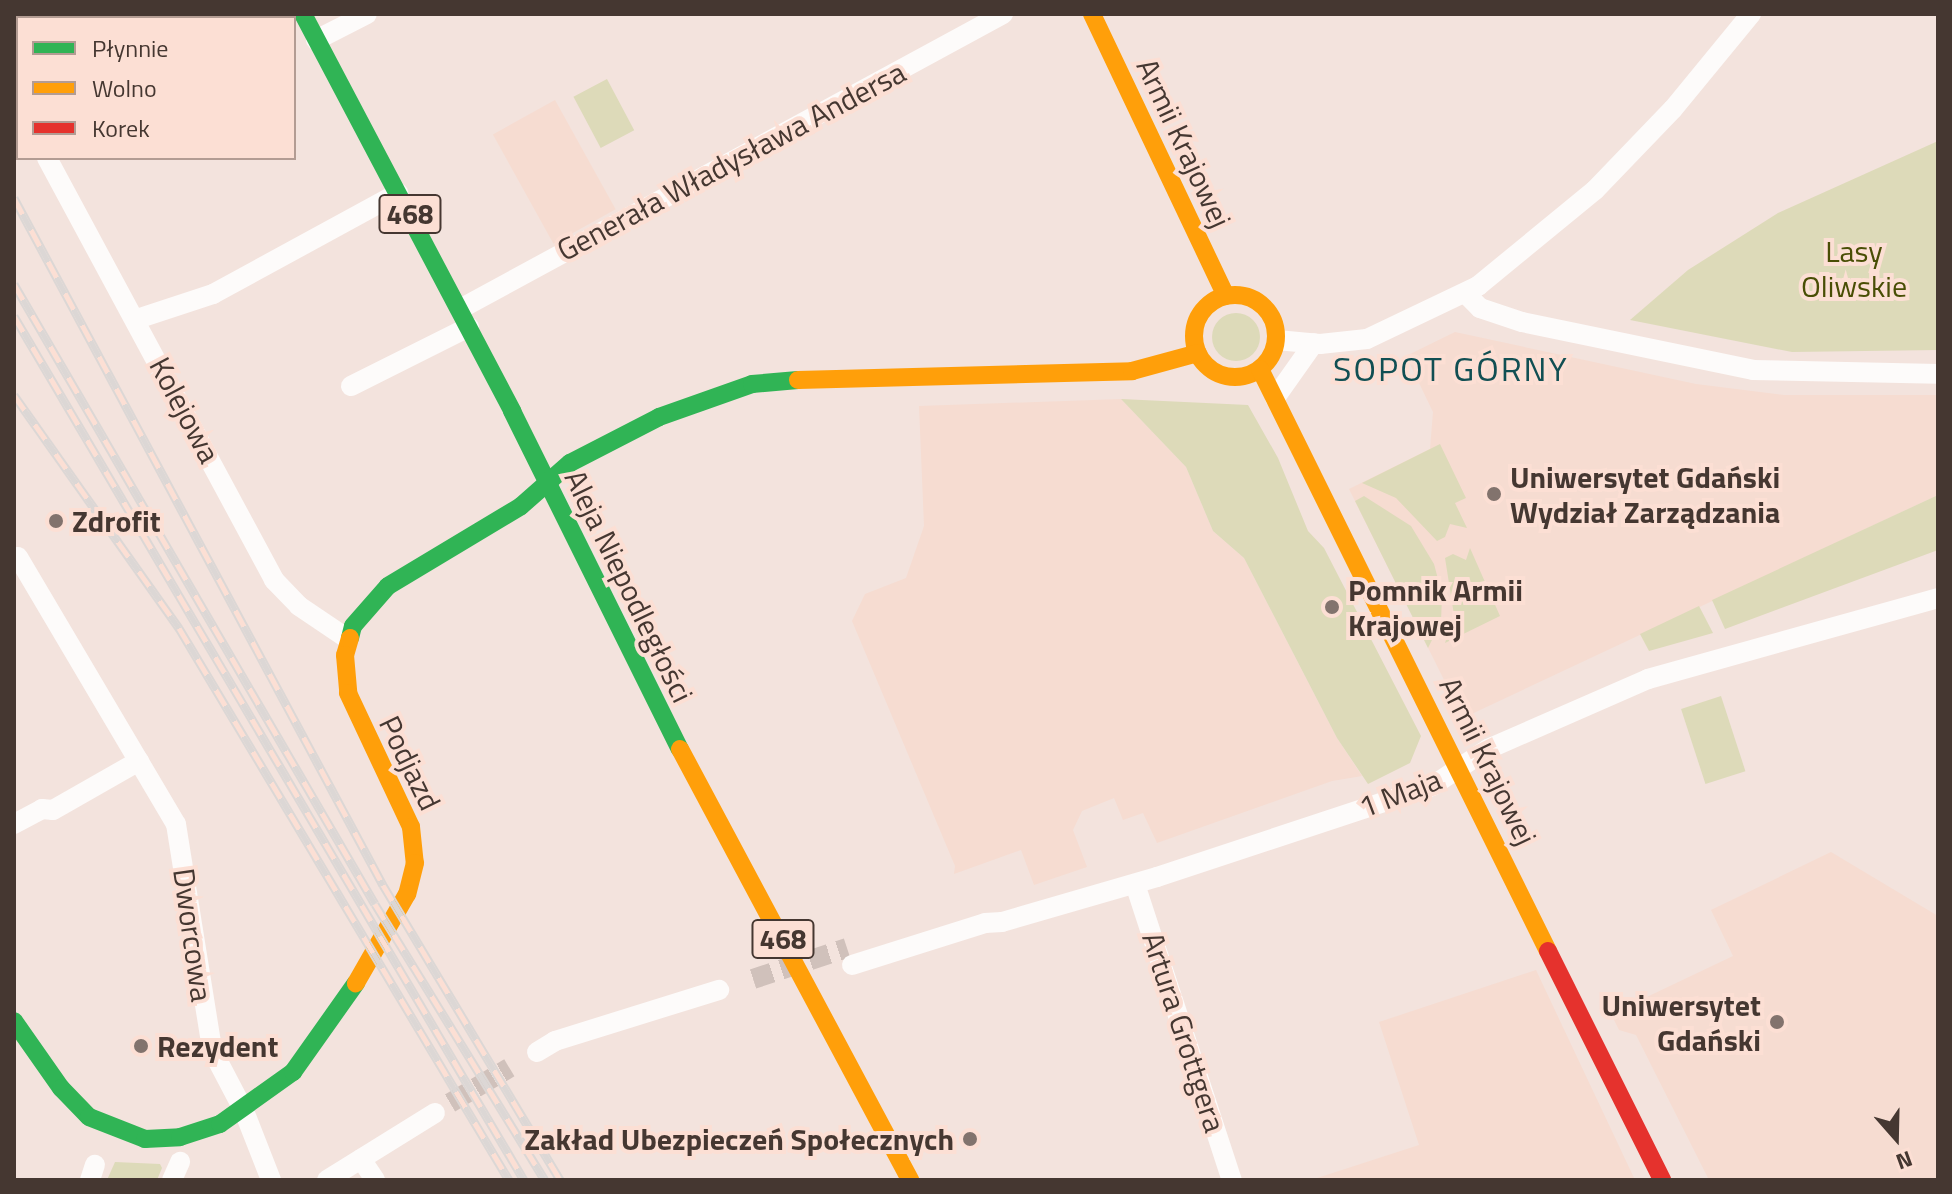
<!DOCTYPE html>
<meta charset="utf-8">
<style>
body{margin:0}
#map{position:relative;width:1952px;height:1194px;overflow:hidden;background:#f3e3dd;font-family:"Titillium Web",sans-serif}
div>[style]{position:absolute}
.built>*{inset:0;background:#f6dcd1;transform-origin:0 0}
.green>*{inset:0;background:#dddab9;transform-origin:0 0}
.round{border-radius:50%}
.street-tunnel>*{height:20px;margin-top:-10px;transform-origin:0;background:repeating-linear-gradient(90deg,#d0c1bb 0 20px,transparent 0 30px)}
.street>*{height:20px;margin:-10px;padding:0 10px;transform-origin:10px;border-radius:10px;background:#fdfbfa}
.fast>*{height:18px;margin:-9px;padding:0 9px;transform-origin:9px;border-radius:9px;background:#30b455}
.slow>*{height:18px;margin:-9px;padding:0 9px;transform-origin:9px;border-radius:9px;background:#ff9f0a}
.slow>.ring{margin:-9px;padding:0;box-sizing:content-box;background:none;border:18px solid #ff9f0a;border-radius:50%}
.jam>*{height:18px;margin:-9px;padding:0 9px;transform-origin:9px;border-radius:9px;background:#e5322d}
.rail>*{height:9px;margin-top:-4.5px;transform-origin:0;background:repeating-linear-gradient(90deg,#fcdfd4 0 18px,#dcd7d5 0 36px);box-sizing:border-box;border-block:2px solid #dcd7d5}
.dots>*{width:22px;height:22px;translate:-50% -50%;box-sizing:border-box;border:4px solid #fcdfd4;border-radius:50%}
span{translate:-50% -50%;white-space:nowrap;text-align:center;line-height:1.15;-webkit-text-stroke:8px #fcdfd4;paint-order:stroke}
.shield-label span{padding:2px 6px;background:#fcdfd4;border:2px solid;border-radius:6px;-webkit-text-stroke-width:0}
.shield-label{font-size:28px;color:#453731;font-weight:700}
.street-label{font-size:30px;color:#453731}
.park-label{font-size:30px;color:#494e05}
.poi-label{font-size:30px;color:#453731;font-weight:700}
.left{translate:0 -50%;text-align:left}
.right{translate:-100% -50%;text-align:right}
.quarter-label{font-size:34px;color:#114f53;letter-spacing:2px}
.frame{position:absolute;inset:0;border:16px solid #453731;pointer-events:none}
.legend{position:absolute;left:16px;top:16px;width:280px;height:144px;box-sizing:border-box;background:#fcdfd4;border:2px solid #b39c93;margin:0;padding:10px 14px;list-style:none;font-size:24px;color:#453731}
.legend li{display:flex;align-items:center;gap:16px;height:40px}
.legend b{width:40px;border:2px solid #b39c93}
.north{position:absolute;left:1856px;top:1098px;width:80px;height:80px;-webkit-text-stroke:6px #fcdfd4;paint-order:stroke;rotate:160deg;font-size:22px;font-weight:700;line-height:32px;text-align:center;color:#453731}
.north::after{content:'';display:block;margin:auto;width:28px;height:36px;background:#453731;clip-path:polygon(50% 0,100% 100%,50% 72%,0 100%)}
</style>
<div id="map">
<div class="built">
<div style="left:555px;top:100px;width:125px;height:71px;rotate:61deg"></div>
<div style="clip-path:polygon(1455px 332px,1696px 384px,1784px 395px,1938px 395px,1938px 495px,1463px 718px,1349px 489px,1430px 449px,1433px 412px,1406px 356px)"></div>
<div style="clip-path:polygon(1121px 399px,1186px 467px,1213px 531px,1244px 558px,1337px 738px,1362px 776px,1332px 781px,1157px 843px,1143px 813px,1123px 820px,1114px 798px,1082px 811px,1073px 830px,1087px 867px,1034px 885px,1021px 850px,954px 874px,955px 866px,852px 621px,865px 594px,906px 578px,924px 526px,919px 406px)"></div>
<div style="clip-path:polygon(1831px 852px,1938px 916px,1938px 1180px,1709px 1180px,1636px 1035px,1619px 1030px,1611px 1014px,1733px 956px,1711px 910px)"></div>
<div style="clip-path:polygon(1536px 970px,1635px 1180px,1311px 1180px,1419px 1145px,1379px 1022px)"></div>
</div>
<div class="green">
<div style="left:607px;top:79px;width:58px;height:38px;rotate:62deg"></div>
<div style="clip-path:polygon(1938px 141px,1938px 350px,1792px 352px,1630px 320px,1688px 270px,1778px 213px)"></div>
<div class="round" style="left:1212px;top:313px;width:48px;height:48px"></div>
<div style="clip-path:polygon(1121px 399px,1248px 405px,1278px 458px,1308px 531px,1324px 548px,1421px 736px,1410px 763px,1368px 784px,1337px 738px,1244px 558px,1213px 531px,1186px 467px)"></div>
<div style="clip-path:polygon(1440px 444px,1466px 498px,1455px 503px,1467px 528px,1450px 524px,1445px 537px,1437px 541px,1396px 498px,1362px 483px)"></div>
<div style="clip-path:polygon(1938px 495px,1938px 550px,1725px 629px,1712px 600px)"></div>
<div style="clip-path:polygon(1364px 496px,1411px 526px,1434px 564px,1442px 594px,1441px 622px,1428px 648px,1355px 501px)"></div>
<div style="clip-path:polygon(1470px 548px,1500px 616px,1445px 643px,1454px 615px,1445px 558px,1453px 554px,1466px 560px)"></div>
<div style="clip-path:polygon(1699px 606px,1713px 633px,1649px 651px,1640px 634px)"></div>
<div style="left:1721px;top:696px;width:79px;height:42px;rotate:72deg"></div>
<div style="clip-path:polygon(115px 1162px,160px 1164px,162px 1168px,157px 1180px,107px 1180px)"></div>
</div>
<div class="street-tunnel">
<div style="left:753px;top:979px;width:99px;rotate:-18.3deg"></div>
<div style="left:450px;top:1103px;width:69px;rotate:-30.7deg"></div>
</div>
<div class="street">
<div style="left:316px;top:40px;width:57px;rotate:-27deg"></div>
<div style="left:14px;top:98px;width:8px;rotate:60deg"></div>
<div style="left:47px;top:158px;width:479px;rotate:61.7deg"></div>
<div style="left:274px;top:580px;width:36px;rotate:46deg"></div>
<div style="left:299px;top:606px;width:59px;rotate:34deg"></div>
<div style="left:1466px;top:294px;width:20px;rotate:45deg"></div>
<div style="left:1480px;top:308px;width:44px;rotate:18.4deg"></div>
<div style="left:1522px;top:322px;width:236px;rotate:11.7deg"></div>
<div style="left:1753px;top:370px;width:185px;rotate:1.2deg"></div>
<div style="left:460px;top:309px;width:618px;rotate:-28.51deg"></div>
<div style="left:137px;top:319px;width:80px;rotate:-18.2deg"></div>
<div style="left:213px;top:294px;width:211px;rotate:-28.6deg"></div>
<div style="left:1277px;top:340px;width:43px;rotate:5.3deg"></div>
<div style="left:1320px;top:344px;width:47px;rotate:-6.1deg"></div>
<div style="left:1367px;top:339px;width:123px;rotate:-25.5deg"></div>
<div style="left:1478px;top:286px;width:151px;rotate:-39.4deg"></div>
<div style="left:1595px;top:190px;width:112px;rotate:-46.1deg"></div>
<div style="left:1673px;top:109px;width:123px;rotate:-50.6deg"></div>
<div style="left:351px;top:386px;width:132px;rotate:-26.6deg"></div>
<div style="left:1275px;top:398px;width:67px;rotate:-54.7deg"></div>
<div style="left:18px;top:557px;width:310px;rotate:59.4deg"></div>
<div style="left:176px;top:824px;width:229px;rotate:80.9deg"></div>
<div style="left:212px;top:1050px;width:69px;rotate:62.3deg"></div>
<div style="left:244px;top:1111px;width:74px;rotate:68.6deg"></div>
<div style="left:14px;top:824px;width:32px;rotate:-28deg"></div>
<div style="left:42px;top:809px;width:11px;rotate:5deg"></div>
<div style="left:53px;top:810px;width:99px;rotate:-29.7deg"></div>
<div style="left:1135px;top:884px;width:311px;rotate:71.9deg"></div>
<div style="left:852px;top:965px;width:139px;rotate:-17.5deg"></div>
<div style="left:985px;top:923px;width:17px;rotate:-3deg"></div>
<div style="left:1002px;top:922px;width:161px;rotate:-16.2deg"></div>
<div style="left:1157px;top:877px;width:290px;rotate:-18.3deg"></div>
<div style="left:1432px;top:786px;width:67px;rotate:-33.5deg"></div>
<div style="left:1488px;top:749px;width:175px;rotate:-23.6deg"></div>
<div style="left:1648px;top:679px;width:301px;rotate:-15.6deg"></div>
<div style="left:537px;top:1052px;width:21px;rotate:-31deg"></div>
<div style="left:555px;top:1041px;width:172px;rotate:-17.3deg"></div>
<div style="left:361px;top:1159px;width:25px;rotate:56deg"></div>
<div style="left:90px;top:1180px;width:16px;rotate:-72deg"></div>
<div style="left:172px;top:1180px;width:20px;rotate:-66deg"></div>
<div style="left:327px;top:1180px;width:127px;rotate:-31.8deg"></div>
</div>
<div class="fast">
<div style="left:303px;top:14px;width:449px;rotate:62.2deg"></div>
<div style="left:512px;top:411px;width:377px;rotate:63.6deg"></div>
<div style="left:350px;top:638px;width:12px;rotate:-76deg"></div>
<div style="left:353px;top:626px;width:53px;rotate:-48.8deg"></div>
<div style="left:388px;top:586px;width:155px;rotate:-31deg"></div>
<div style="left:521px;top:506px;width:65px;rotate:-41.3deg"></div>
<div style="left:570px;top:463px;width:100px;rotate:-27.3deg"></div>
<div style="left:659px;top:417px;width:99px;rotate:-19.5deg"></div>
<div style="left:752px;top:384px;width:46px;rotate:-5deg"></div>
<div style="left:14px;top:1021px;width:82px;rotate:55deg"></div>
<div style="left:61px;top:1088px;width:40px;rotate:46deg"></div>
<div style="left:89px;top:1117px;width:60px;rotate:21.4deg"></div>
<div style="left:145px;top:1139px;width:35px;rotate:-3deg"></div>
<div style="left:180px;top:1137px;width:42px;rotate:-18deg"></div>
<div style="left:220px;top:1124px;width:90px;rotate:-35.5deg"></div>
<div style="left:293px;top:1072px;width:109px;rotate:-54.7deg"></div>
</div>
<div class="slow">
<div style="left:1092px;top:14px;width:312px;rotate:64.6deg"></div>
<div class="ring" style="left:1194px;top:295px;width:64px;height:64px"></div>
<div style="left:1260px;top:369px;width:649px;rotate:63.67deg"></div>
<div style="left:798px;top:380px;width:334px;rotate:-1.5deg"></div>
<div style="left:1132px;top:371px;width:68px;rotate:-15.3deg"></div>
<div style="left:350px;top:638px;width:18px;rotate:106deg"></div>
<div style="left:345px;top:655px;width:38px;rotate:85deg"></div>
<div style="left:348px;top:693px;width:148px;rotate:64.8deg"></div>
<div style="left:411px;top:827px;width:36px;rotate:84deg"></div>
<div style="left:415px;top:863px;width:32px;rotate:104deg"></div>
<div style="left:407px;top:894px;width:103px;rotate:119.8deg"></div>
<div style="left:680px;top:749px;width:489px;rotate:61.9deg"></div>
</div>
<div class="jam">
<div style="left:1548px;top:951px;width:256px;rotate:63.5deg"></div>
</div>
<div class="rail">
<div style="left:14px;top:198px;width:780px;rotate:61.76deg"></div>
<div style="left:383px;top:885px;width:344px;rotate:59deg"></div>
<div style="left:14px;top:284px;width:717px;rotate:59.79deg"></div>
<div style="left:375px;top:904px;width:324px;rotate:58.4deg"></div>
<div style="left:14px;top:316px;width:1003px;rotate:59.45deg"></div>
<div style="left:14px;top:395px;width:286px;rotate:54.7deg"></div>
<div style="left:179px;top:628px;width:643px;rotate:59.13deg"></div>
</div>
<div class="dots">
<div style="left:1494px;top:494px;background:#82736d"></div>
<div style="left:56px;top:521px;background:#82736d"></div>
<div style="left:1332px;top:607px;background:#82736d"></div>
<div style="left:1777px;top:1022px;background:#82736d"></div>
<div style="left:141px;top:1046px;background:#82736d"></div>
<div style="left:970px;top:1139px;background:#82736d"></div>
</div>
<div class="shield-label">
<span style="left:410px;top:214px">468</span>
<span style="left:783px;top:939px">468</span>
</div>
<div class="street-label">
<span style="left:1184px;top:143px;rotate:65deg">Armii Krajowej</span>
<span style="left:731px;top:161px;rotate:-28deg">Generała Władysława Andersa</span>
<span style="left:185px;top:410px;rotate:62deg">Kolejowa</span>
<span style="left:629px;top:586px;rotate:64deg">Aleja Niepodległości</span>
<span style="left:1488px;top:761px;rotate:64deg">Armii Krajowej</span>
<span style="left:410px;top:763px;rotate:64deg">Podjazd</span>
<span style="left:1400px;top:793px;rotate:-21deg">1 Maja</span>
<span style="left:193px;top:935px;rotate:82deg">Dworcowa</span>
<span style="left:1184px;top:1032px;rotate:72deg">Artura Grottgera</span>
</div>
<div class="park-label">
<span style="left:1854px;top:268px">Lasy<br>Oliwskie</span>
</div>
<div class="poi-label">
<span class="left" style="left:1510px;top:494px">Uniwersytet Gdański<br>Wydział Zarządzania</span>
<span class="left" style="left:72px;top:521px">Zdrofit</span>
<span class="left" style="left:1348px;top:607px">Pomnik Armii<br>Krajowej</span>
<span class="right" style="left:1761px;top:1022px">Uniwersytet<br>Gdański</span>
<span class="left" style="left:157px;top:1046px">Rezydent</span>
<span class="right" style="left:954px;top:1139px">Zakład Ubezpieczeń Społecznych</span>
</div>
<div class="quarter-label">
<span style="left:1451px;top:369px">SOPOT GÓRNY</span>
</div>
<div class="frame"></div>
<ul class="legend">
<li><b style="height:10px;background:#30b455"></b>Płynnie</li>
<li><b style="height:10px;background:#ff9f0a"></b>Wolno</li>
<li><b style="height:10px;background:#e5322d"></b>Korek</li>
</ul>
<div class="north">N</div>
</div>
